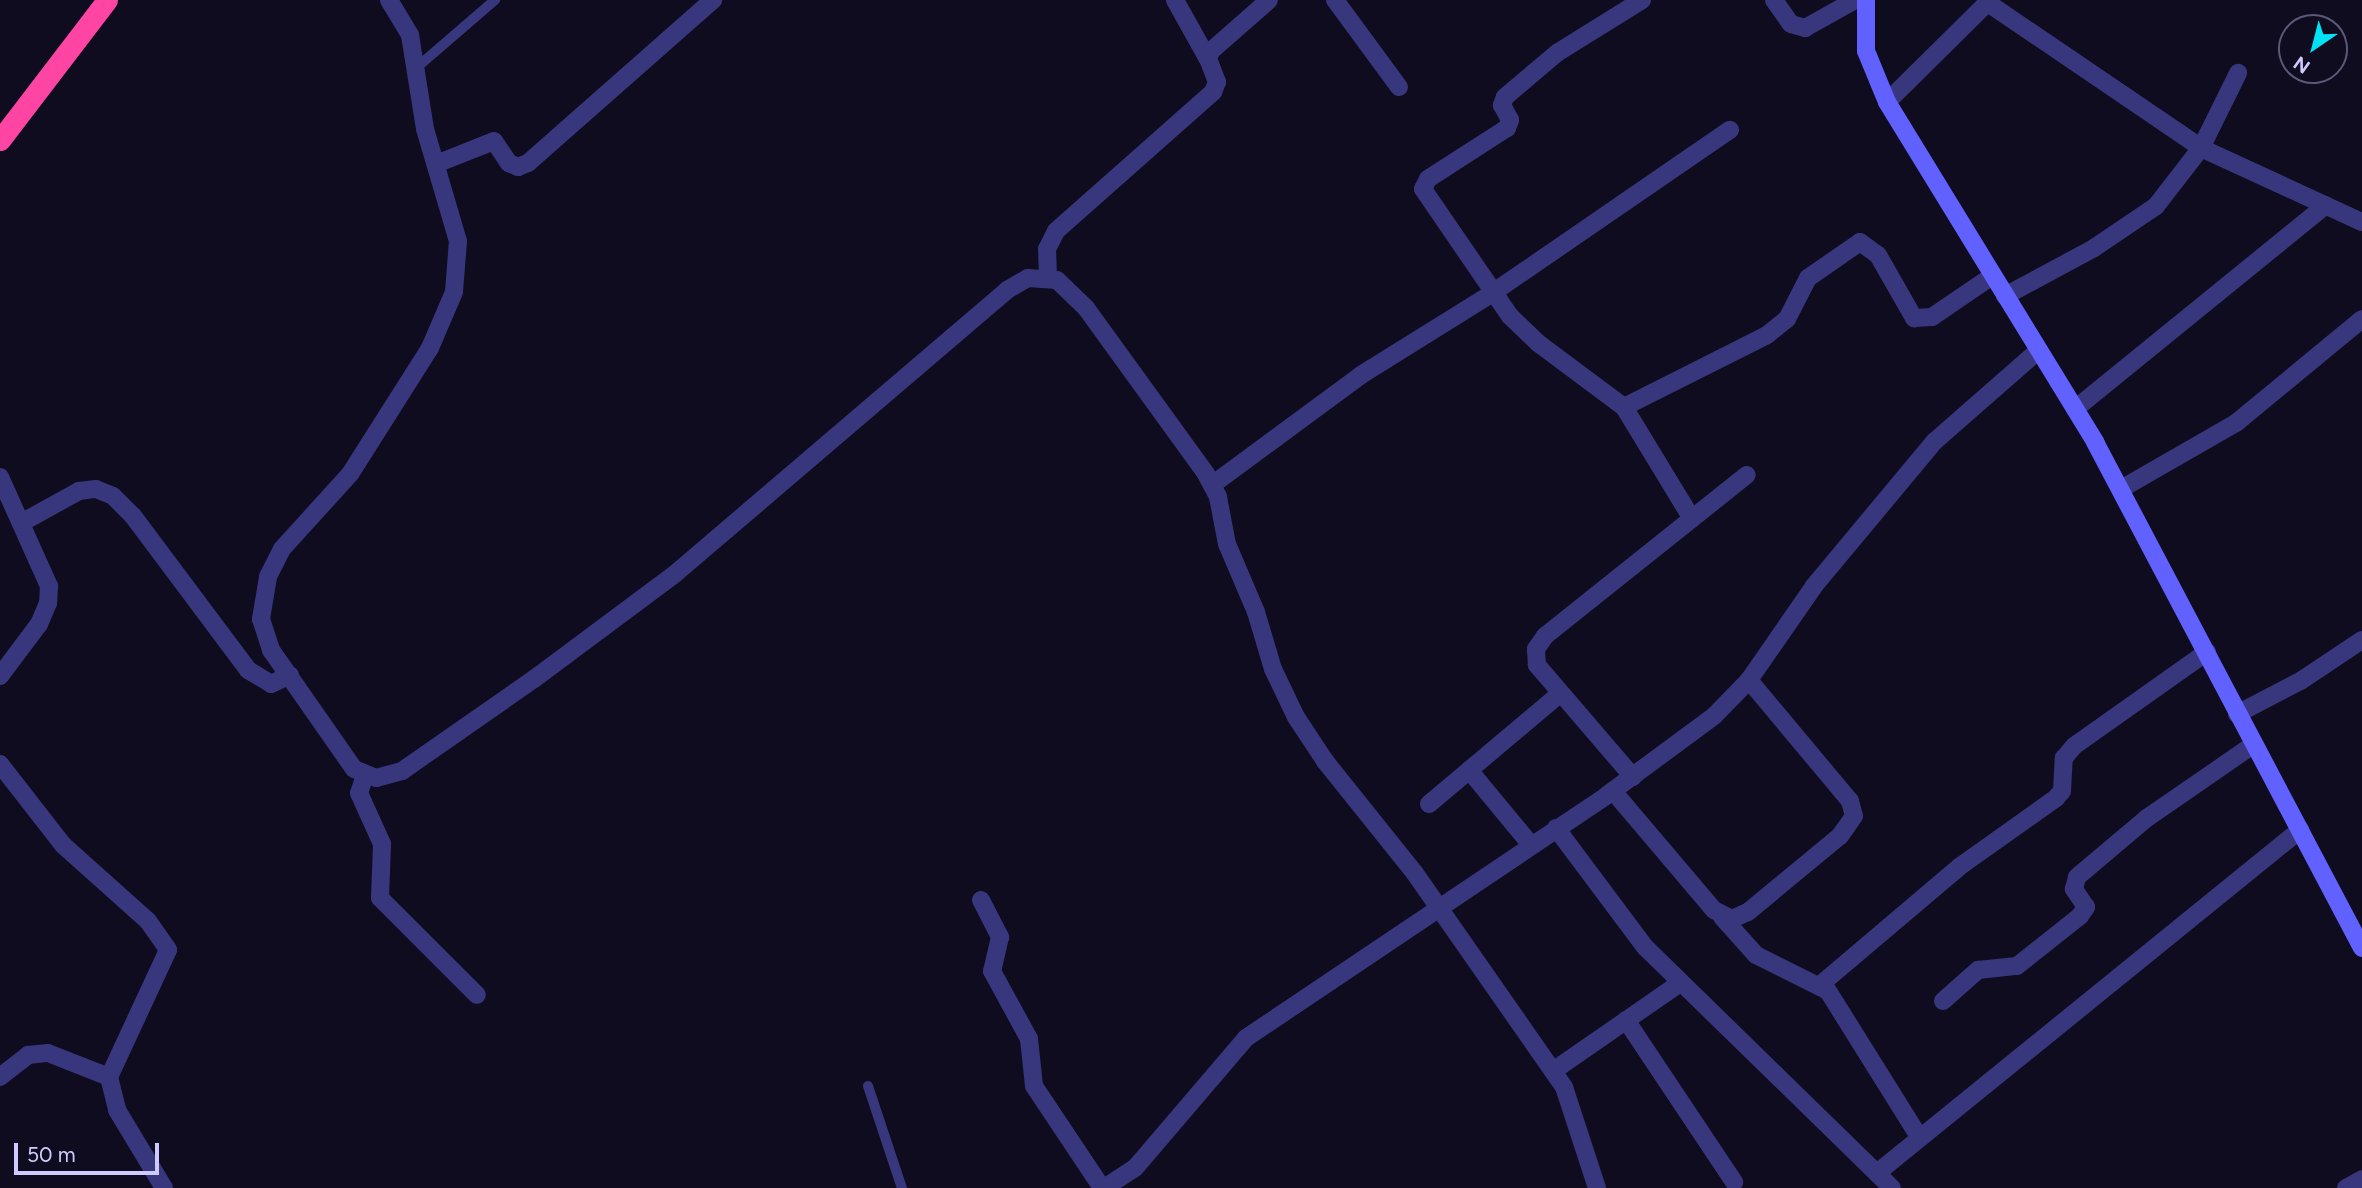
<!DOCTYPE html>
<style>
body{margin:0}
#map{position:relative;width:2362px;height:1188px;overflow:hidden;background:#0f0c1f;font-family:Figtree,sans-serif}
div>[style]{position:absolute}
.lane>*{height:10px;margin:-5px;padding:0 5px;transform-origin:5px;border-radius:5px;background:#38377e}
.street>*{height:18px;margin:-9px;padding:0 9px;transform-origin:9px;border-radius:9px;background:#38377e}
.secondary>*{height:18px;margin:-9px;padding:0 9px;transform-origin:9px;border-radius:9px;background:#6161ff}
.highway>*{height:21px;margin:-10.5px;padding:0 10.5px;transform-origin:10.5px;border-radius:10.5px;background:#ff45a3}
span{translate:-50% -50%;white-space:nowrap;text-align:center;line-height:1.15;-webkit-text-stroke:5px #0f0c1f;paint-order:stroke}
.north{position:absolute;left:2278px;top:14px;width:70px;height:70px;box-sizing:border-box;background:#0f0c1f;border:2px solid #5b5879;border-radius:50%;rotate:215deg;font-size:19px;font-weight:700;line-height:28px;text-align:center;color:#cecaff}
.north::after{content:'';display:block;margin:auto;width:24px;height:32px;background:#00e2f5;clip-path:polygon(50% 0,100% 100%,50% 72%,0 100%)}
.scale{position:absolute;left:14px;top:1143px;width:145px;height:32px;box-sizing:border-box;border:4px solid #cecaff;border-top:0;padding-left:9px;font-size:21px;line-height:24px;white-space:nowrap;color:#cecaff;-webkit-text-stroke:5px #0f0c1f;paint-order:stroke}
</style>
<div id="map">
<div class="lane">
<div style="left:415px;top:69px;width:106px;rotate:-40.8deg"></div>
<div style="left:868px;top:1086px;width:108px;rotate:71.6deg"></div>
</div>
<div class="street">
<div style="left:389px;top:0;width:41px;rotate:59deg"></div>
<div style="left:410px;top:35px;width:95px;rotate:80.9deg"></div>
<div style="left:425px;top:129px;width:117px;rotate:73.6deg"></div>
<div style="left:458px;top:241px;width:51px;rotate:94.5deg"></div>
<div style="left:454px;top:292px;width:61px;rotate:113.2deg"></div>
<div style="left:430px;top:348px;width:149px;rotate:122.4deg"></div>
<div style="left:350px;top:474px;width:101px;rotate:132.2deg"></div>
<div style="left:282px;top:549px;width:31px;rotate:117deg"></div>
<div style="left:268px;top:577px;width:43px;rotate:99.5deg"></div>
<div style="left:261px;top:619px;width:33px;rotate:72deg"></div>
<div style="left:271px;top:650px;width:145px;rotate:55.1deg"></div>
<div style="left:354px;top:769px;width:24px;rotate:22deg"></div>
<div style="left:376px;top:778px;width:27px;rotate:-15deg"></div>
<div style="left:402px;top:771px;width:161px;rotate:-34.9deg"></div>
<div style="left:534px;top:679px;width:177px;rotate:-36.7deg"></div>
<div style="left:676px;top:573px;width:435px;rotate:-40.5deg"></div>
<div style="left:1007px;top:290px;width:24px;rotate:-30deg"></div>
<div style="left:1028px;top:278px;width:29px;rotate:4deg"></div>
<div style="left:1057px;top:280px;width:40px;rotate:44deg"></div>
<div style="left:1086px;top:308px;width:205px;rotate:54.1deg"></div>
<div style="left:1206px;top:474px;width:26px;rotate:62deg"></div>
<div style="left:1218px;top:497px;width:48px;rotate:79.2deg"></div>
<div style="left:1227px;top:544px;width:74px;rotate:66.9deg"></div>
<div style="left:1256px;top:612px;width:59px;rotate:73.4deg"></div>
<div style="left:1273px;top:669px;width:53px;rotate:64.4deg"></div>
<div style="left:1296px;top:717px;width:53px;rotate:56.6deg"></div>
<div style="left:1325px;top:761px;width:142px;rotate:51.3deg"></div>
<div style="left:1414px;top:872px;width:262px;rotate:55.1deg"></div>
<div style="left:1564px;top:1087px;width:106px;rotate:71.9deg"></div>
<div style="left:1175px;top:0;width:70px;rotate:60.9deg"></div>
<div style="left:1335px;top:0;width:108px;rotate:53.7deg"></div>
<div style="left:1642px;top:0;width:100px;rotate:148.1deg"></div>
<div style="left:1557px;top:53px;width:68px;rotate:139.8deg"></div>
<div style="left:1505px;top:97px;width:9px;rotate:111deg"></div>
<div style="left:1502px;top:105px;width:17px;rotate:62deg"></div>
<div style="left:1510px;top:120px;width:9px;rotate:111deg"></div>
<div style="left:1507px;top:128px;width:94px;rotate:147.2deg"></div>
<div style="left:1428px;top:179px;width:11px;rotate:117deg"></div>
<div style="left:1423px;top:189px;width:154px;rotate:55.6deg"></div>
<div style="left:1510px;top:316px;width:39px;rotate:44deg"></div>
<div style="left:1538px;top:343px;width:107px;rotate:36.7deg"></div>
<div style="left:1624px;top:407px;width:131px;rotate:58.7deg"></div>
<div style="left:1774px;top:0;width:29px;rotate:55deg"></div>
<div style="left:1791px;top:24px;width:15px;rotate:16deg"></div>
<div style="left:1805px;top:28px;width:57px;rotate:-29.2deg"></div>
<div style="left:1988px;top:3px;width:258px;rotate:34.2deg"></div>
<div style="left:2201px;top:148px;width:177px;rotate:24.7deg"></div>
<div style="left:1887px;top:102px;width:145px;rotate:-44.7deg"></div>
<div style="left:436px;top:164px;width:62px;rotate:-21.6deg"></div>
<div style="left:494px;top:141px;width:27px;rotate:56deg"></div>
<div style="left:509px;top:163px;width:10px;rotate:24deg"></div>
<div style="left:518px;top:167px;width:11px;rotate:-22deg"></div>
<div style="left:528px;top:163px;width:247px;rotate:-41.4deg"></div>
<div style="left:1048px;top:277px;width:28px;rotate:-92deg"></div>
<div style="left:1047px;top:249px;width:20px;rotate:-63deg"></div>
<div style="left:1056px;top:231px;width:210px;rotate:-41.5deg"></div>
<div style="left:1213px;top:92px;width:11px;rotate:-68deg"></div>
<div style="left:1217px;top:82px;width:25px;rotate:-111deg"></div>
<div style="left:1208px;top:59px;width:9px;rotate:-69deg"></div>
<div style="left:1211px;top:51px;width:77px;rotate:-41.3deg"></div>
<div style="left:2005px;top:296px;width:101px;rotate:-28.3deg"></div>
<div style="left:2094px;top:248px;width:75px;rotate:-34.1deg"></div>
<div style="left:2156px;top:206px;width:73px;rotate:-52.2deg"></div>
<div style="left:2201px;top:148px;width:84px;rotate:-63.7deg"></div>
<div style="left:1624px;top:407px;width:160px;rotate:-26.7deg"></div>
<div style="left:1767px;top:335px;width:26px;rotate:-39deg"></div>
<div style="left:1787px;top:319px;width:46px;rotate:-62.9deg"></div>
<div style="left:1808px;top:278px;width:63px;rotate:-34.7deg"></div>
<div style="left:1860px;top:242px;width:22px;rotate:36deg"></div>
<div style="left:1878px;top:255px;width:73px;rotate:60.3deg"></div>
<div style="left:1914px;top:318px;width:18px;rotate:-3deg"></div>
<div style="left:1932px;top:317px;width:73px;rotate:-34.3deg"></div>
<div style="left:2075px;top:409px;width:323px;rotate:-39.1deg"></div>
<div style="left:0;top:477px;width:120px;rotate:65.8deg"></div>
<div style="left:49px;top:586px;width:17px;rotate:93deg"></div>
<div style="left:48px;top:603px;width:23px;rotate:113deg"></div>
<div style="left:39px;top:624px;width:65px;rotate:126.9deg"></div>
<div style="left:1212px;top:485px;width:185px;rotate:-36.4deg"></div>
<div style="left:1361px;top:375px;width:153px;rotate:-31.9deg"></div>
<div style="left:1491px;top:294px;width:290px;rotate:-34.5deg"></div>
<div style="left:2121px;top:489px;width:133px;rotate:-29.9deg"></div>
<div style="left:2236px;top:423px;width:163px;rotate:-39.5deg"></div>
<div style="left:21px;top:523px;width:66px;rotate:-28.9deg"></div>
<div style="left:79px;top:491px;width:17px;rotate:-7deg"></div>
<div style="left:96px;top:489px;width:18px;rotate:22deg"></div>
<div style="left:113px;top:496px;width:28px;rotate:45deg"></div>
<div style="left:133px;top:516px;width:192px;rotate:53.2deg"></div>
<div style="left:248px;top:670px;width:27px;rotate:31deg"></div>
<div style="left:271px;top:684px;width:21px;rotate:-25deg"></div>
<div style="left:2237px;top:714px;width:73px;rotate:-27.6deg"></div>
<div style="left:2302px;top:680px;width:72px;rotate:-33.7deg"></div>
<div style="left:0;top:764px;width:103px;rotate:52.1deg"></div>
<div style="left:63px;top:845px;width:114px;rotate:41.8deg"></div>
<div style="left:148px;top:921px;width:35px;rotate:55deg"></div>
<div style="left:168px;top:950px;width:140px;rotate:114.9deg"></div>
<div style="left:109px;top:1077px;width:34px;rotate:76deg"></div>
<div style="left:117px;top:1110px;width:91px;rotate:58.9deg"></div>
<div style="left:1469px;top:770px;width:97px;rotate:50.4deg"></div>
<div style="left:365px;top:775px;width:19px;rotate:108deg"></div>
<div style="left:359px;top:793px;width:56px;rotate:65.7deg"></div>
<div style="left:382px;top:844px;width:54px;rotate:92.1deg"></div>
<div style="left:380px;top:898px;width:137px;rotate:45deg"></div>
<div style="left:1633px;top:777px;width:148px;rotate:-130.6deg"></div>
<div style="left:1537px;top:665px;width:16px;rotate:-94deg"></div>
<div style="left:1536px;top:649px;width:16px;rotate:-55deg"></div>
<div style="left:1545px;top:636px;width:258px;rotate:-38.6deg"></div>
<div style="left:1613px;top:791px;width:156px;rotate:49.7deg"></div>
<div style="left:1714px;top:910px;width:20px;rotate:27deg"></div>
<div style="left:1732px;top:919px;width:17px;rotate:-24deg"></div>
<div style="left:1748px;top:912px;width:119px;rotate:-39.6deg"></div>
<div style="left:1840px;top:836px;width:24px;rotate:-55deg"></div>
<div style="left:1854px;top:816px;width:16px;rotate:-105deg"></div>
<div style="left:1850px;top:801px;width:158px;rotate:-129.9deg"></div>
<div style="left:1429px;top:804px;width:172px;rotate:-40.1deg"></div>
<div style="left:1556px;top:828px;width:149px;rotate:53.2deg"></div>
<div style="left:1645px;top:947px;width:345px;rotate:44.3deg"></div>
<div style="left:981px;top:900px;width:42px;rotate:62.8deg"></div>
<div style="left:1000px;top:937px;width:35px;rotate:103deg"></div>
<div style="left:992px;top:971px;width:77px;rotate:61.4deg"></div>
<div style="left:1029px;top:1039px;width:47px;rotate:83.9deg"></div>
<div style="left:1034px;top:1086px;width:123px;rotate:56.3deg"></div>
<div style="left:1722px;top:917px;width:51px;rotate:48.2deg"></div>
<div style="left:1756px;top:955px;width:80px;rotate:26.6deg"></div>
<div style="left:1828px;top:991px;width:173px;rotate:58deg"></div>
<div style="left:1820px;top:985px;width:182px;rotate:-40.3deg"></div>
<div style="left:1959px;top:867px;width:119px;rotate:-35.4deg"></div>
<div style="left:2056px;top:798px;width:9px;rotate:-49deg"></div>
<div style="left:2062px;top:791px;width:33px;rotate:-87deg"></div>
<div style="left:2064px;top:758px;width:16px;rotate:-50deg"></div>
<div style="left:2074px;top:746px;width:163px;rotate:-35.3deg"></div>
<div style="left:1943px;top:1001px;width:47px;rotate:-41.5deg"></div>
<div style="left:1978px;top:970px;width:39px;rotate:-6deg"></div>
<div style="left:2017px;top:966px;width:80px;rotate:-38.4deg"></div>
<div style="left:2080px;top:916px;width:11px;rotate:-56deg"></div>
<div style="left:2086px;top:907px;width:22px;rotate:-124deg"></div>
<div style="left:2074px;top:889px;width:12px;rotate:-76deg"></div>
<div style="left:2077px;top:877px;width:92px;rotate:-40.1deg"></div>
<div style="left:2147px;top:818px;width:129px;rotate:-34.6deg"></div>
<div style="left:1626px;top:1020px;width:195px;rotate:56.3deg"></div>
<div style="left:1553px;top:1071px;width:155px;rotate:-34.7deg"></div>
<div style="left:0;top:1077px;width:36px;rotate:-38deg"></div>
<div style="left:28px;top:1055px;width:20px;rotate:-6deg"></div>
<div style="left:48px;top:1053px;width:66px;rotate:21.5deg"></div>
<div style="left:1877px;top:1173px;width:545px;rotate:-39.04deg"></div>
<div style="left:1104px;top:1188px;width:37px;rotate:-33deg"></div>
<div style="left:1135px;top:1168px;width:171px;rotate:-49.5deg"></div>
<div style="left:1246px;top:1038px;width:435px;rotate:-33.9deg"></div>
<div style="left:1607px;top:795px;width:133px;rotate:-36.4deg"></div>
<div style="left:1714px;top:716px;width:50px;rotate:-45.8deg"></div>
<div style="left:1749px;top:680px;width:114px;rotate:-55.3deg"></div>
<div style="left:1814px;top:586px;width:189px;rotate:-50.2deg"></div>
<div style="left:1935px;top:441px;width:138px;rotate:-41.2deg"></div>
<div style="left:2346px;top:1188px;width:18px;rotate:-29deg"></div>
</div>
<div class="secondary">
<div style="left:1866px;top:0;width:51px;rotate:90deg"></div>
<div style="left:1866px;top:51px;width:55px;rotate:67.6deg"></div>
<div style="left:1887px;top:102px;width:399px;rotate:58.5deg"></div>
<div style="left:2095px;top:442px;width:572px;rotate:62.18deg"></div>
</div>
<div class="highway">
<div style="left:0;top:140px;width:176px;rotate:-52.6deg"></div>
</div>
<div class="north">N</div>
<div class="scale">50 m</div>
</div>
